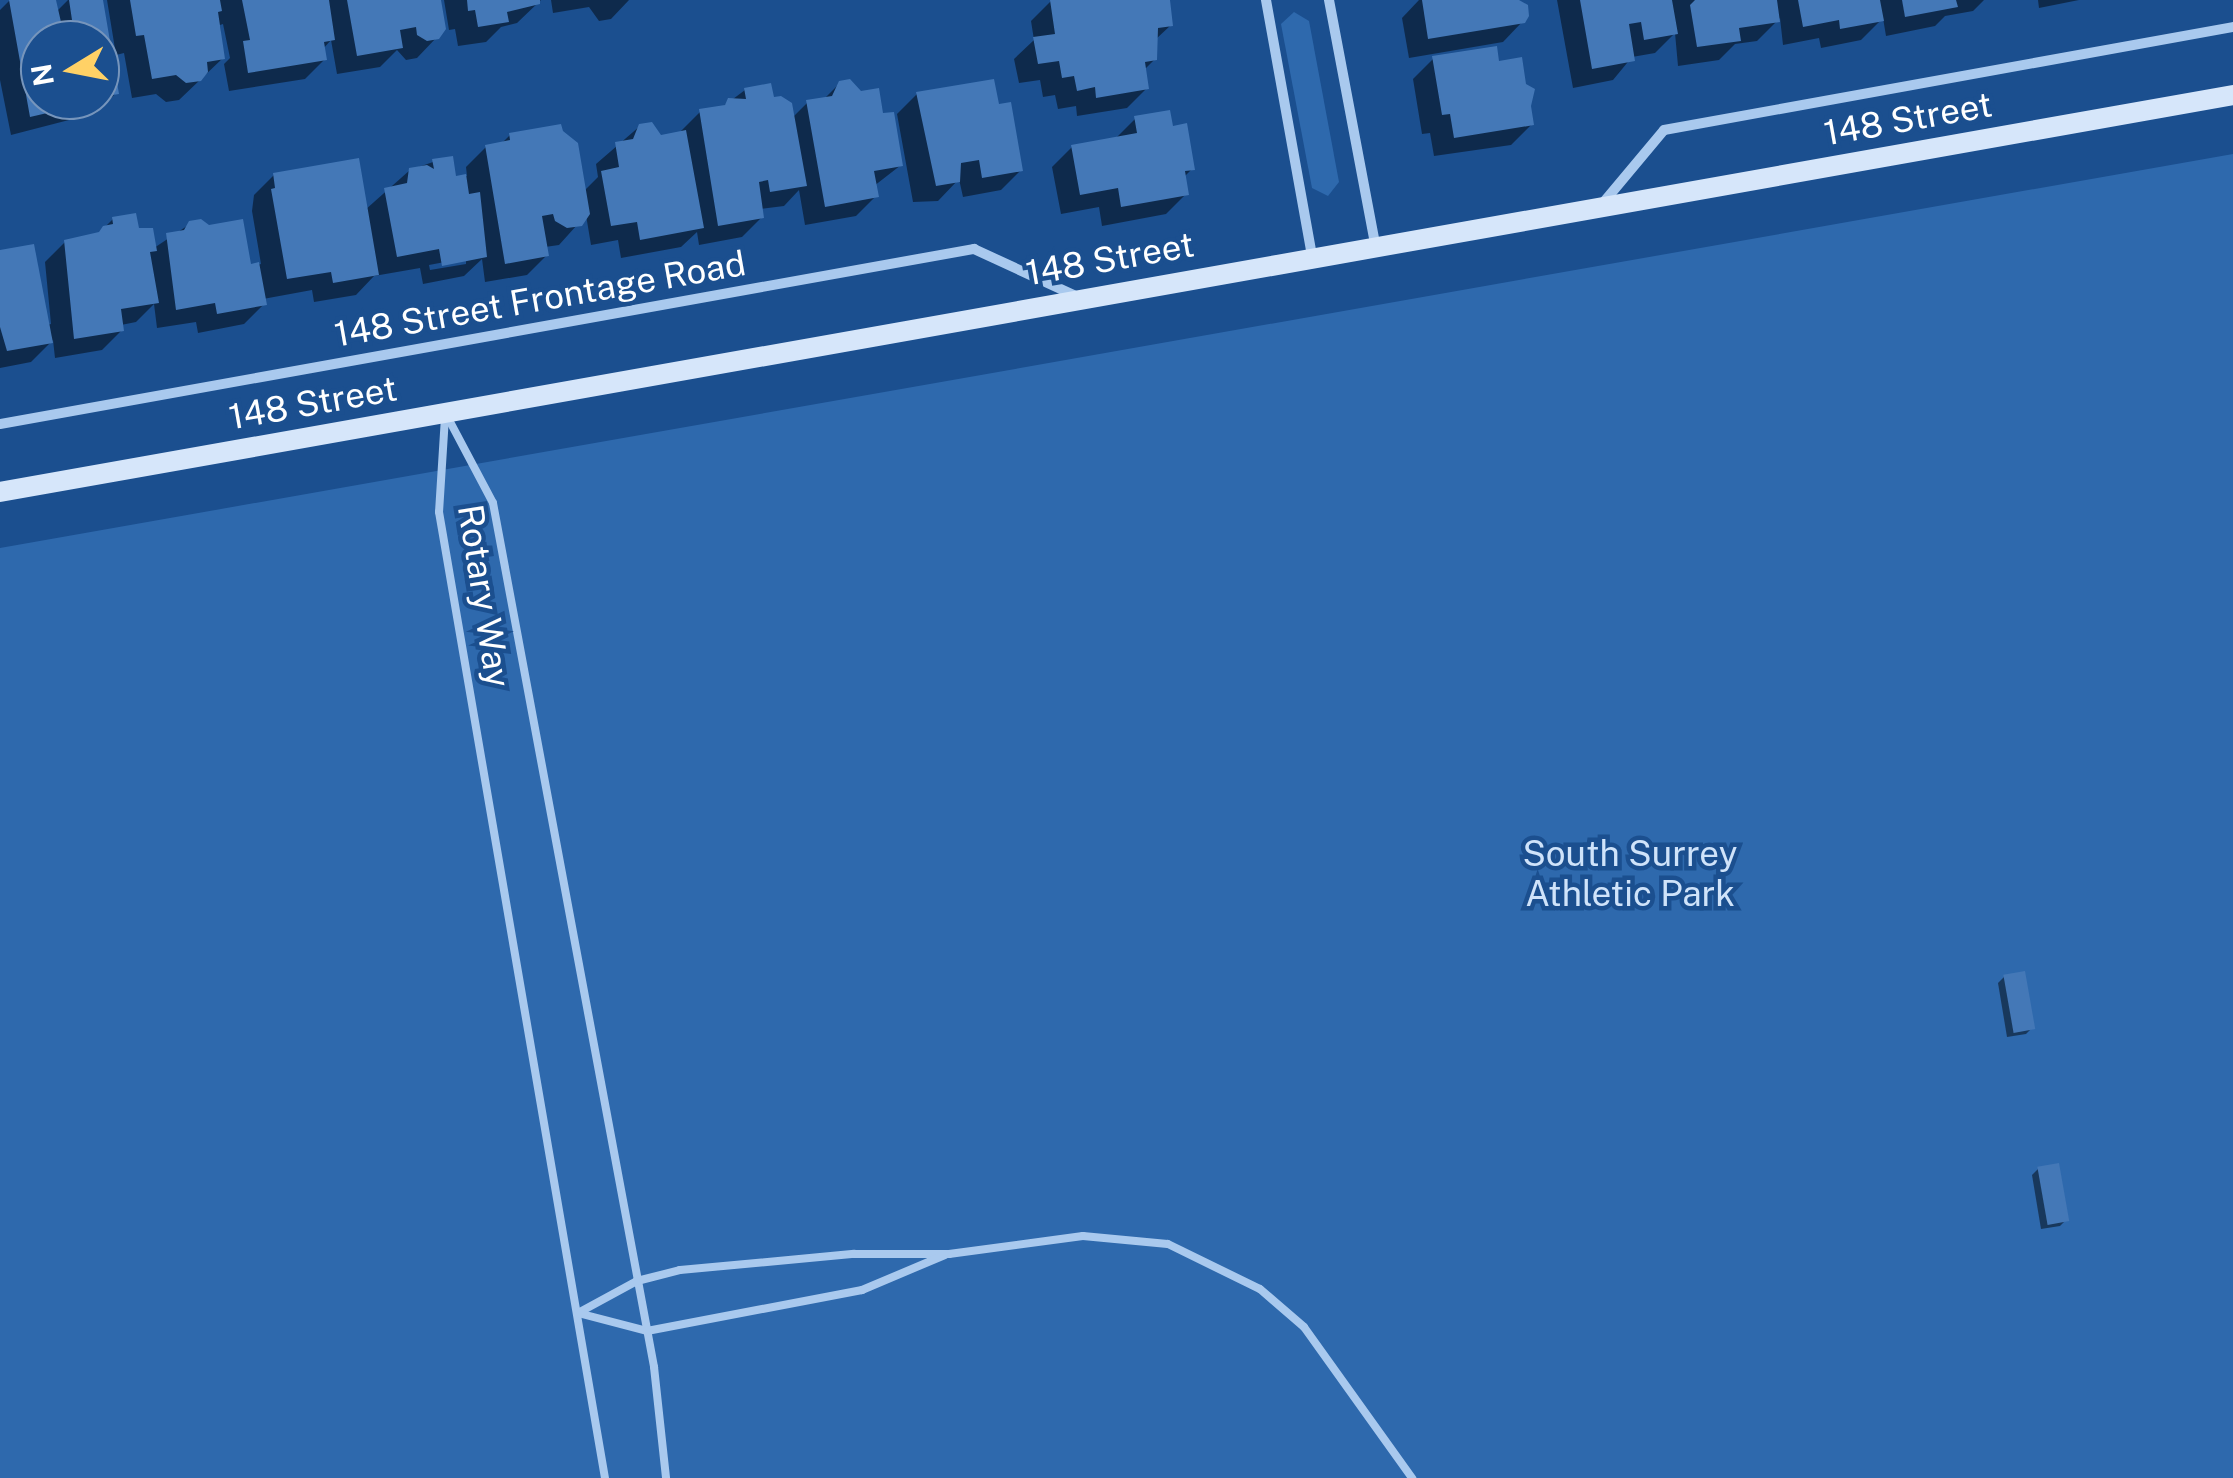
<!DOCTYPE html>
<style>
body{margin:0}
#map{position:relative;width:2233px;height:1478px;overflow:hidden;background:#1b4f8f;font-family:"Public Sans",sans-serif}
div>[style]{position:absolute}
.green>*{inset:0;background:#2e69ad}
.shadow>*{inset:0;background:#0007}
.building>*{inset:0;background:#4478b7;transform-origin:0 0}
.lane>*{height:8px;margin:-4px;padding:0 4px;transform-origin:4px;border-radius:4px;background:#a9c9ee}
.street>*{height:10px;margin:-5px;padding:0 5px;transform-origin:5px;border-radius:5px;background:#a9c9ee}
.secondary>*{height:20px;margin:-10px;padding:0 10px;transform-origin:10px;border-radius:10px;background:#d6e6fa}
span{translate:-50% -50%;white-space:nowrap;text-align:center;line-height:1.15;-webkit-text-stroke:9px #1b4f8f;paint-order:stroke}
.street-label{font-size:35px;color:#fff}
.park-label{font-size:35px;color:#cfe3fa}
.north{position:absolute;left:20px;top:20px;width:100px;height:100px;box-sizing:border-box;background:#1b4f8f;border:2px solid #7695bc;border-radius:50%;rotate:260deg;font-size:28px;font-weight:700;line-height:40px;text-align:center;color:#fff}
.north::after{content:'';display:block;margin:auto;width:35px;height:45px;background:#ffd166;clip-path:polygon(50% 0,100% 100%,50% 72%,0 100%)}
</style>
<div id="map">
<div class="green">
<div style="clip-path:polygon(1294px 12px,1309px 21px,1339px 182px,1328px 196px,1312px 188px,1281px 24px)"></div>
<div style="clip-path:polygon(2233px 154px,2233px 1478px,0 1478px,0 548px)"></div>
</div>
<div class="shadow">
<div style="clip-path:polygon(evenodd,10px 0,54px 0,56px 12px,68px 0,100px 0,116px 93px,96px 113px,11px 135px,0 80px,0 10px,10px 0,40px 40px,100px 40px,100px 100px,40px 100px,40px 40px)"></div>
<div style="clip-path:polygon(107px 0,439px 0,437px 37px,417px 58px,406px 60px,397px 50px,380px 67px,337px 74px,331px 40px,323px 49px,325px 59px,305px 79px,229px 91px,224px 64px,230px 58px,223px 24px,220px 25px,223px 58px,179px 100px,166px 102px,156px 94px,132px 98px,124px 53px,116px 55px)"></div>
<div style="clip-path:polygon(444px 0,541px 0,517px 23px,501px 27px,486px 42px,458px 46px,455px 29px,449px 30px)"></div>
<div style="clip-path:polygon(551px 0,629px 0,611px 19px,599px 21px,589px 7px,553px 13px)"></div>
<div style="clip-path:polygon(1167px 0,1171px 25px,1155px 40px,1155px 59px,1144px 70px,1147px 88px,1127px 108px,1077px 116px,1076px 106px,1058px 109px,1055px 95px,1043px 97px,1040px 80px,1019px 83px,1014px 59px,1034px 40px,1031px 21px,1051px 1px)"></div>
<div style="clip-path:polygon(1419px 0,1516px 0,1523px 21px,1503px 42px,1409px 58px,1402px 18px)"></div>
<div style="clip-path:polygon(1557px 0,1984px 0,1973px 11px,1945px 16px,1935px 26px,1886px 36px,1883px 18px,1861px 40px,1821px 48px,1819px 38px,1783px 45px,1780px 18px,1757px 41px,1735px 44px,1719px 60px,1678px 66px,1675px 33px,1655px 53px,1632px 57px,1613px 80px,1573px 88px)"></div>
<div style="clip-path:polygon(2038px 0,2079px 0,2039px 8px)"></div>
<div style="clip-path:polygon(1433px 59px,1497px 64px,1528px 105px,1531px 125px,1511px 145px,1434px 156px,1430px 133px,1422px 134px,1413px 79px)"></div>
<div style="clip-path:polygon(evenodd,840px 83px,881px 116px,901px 165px,874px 186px,876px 196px,856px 216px,805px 225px,799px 190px,784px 206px,760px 209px,762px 217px,742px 237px,699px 245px,697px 232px,681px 247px,621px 258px,618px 240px,591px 245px,586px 215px,559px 245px,545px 247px,547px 255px,527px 275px,485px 282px,482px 259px,464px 276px,423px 284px,420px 268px,374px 276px,356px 295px,314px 302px,312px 290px,263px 299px,264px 304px,244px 324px,198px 333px,196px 322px,157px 328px,154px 304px,136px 322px,121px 325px,122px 330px,102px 350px,55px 358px,53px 340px,31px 362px,0 368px,0 252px,47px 325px,51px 324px,45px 262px,65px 242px,96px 236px,113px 219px,140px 230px,154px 248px,190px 224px,249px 267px,261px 264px,252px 211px,254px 195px,274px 175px,365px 210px,410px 170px,433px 162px,454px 178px,467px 176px,466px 167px,486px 147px,501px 144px,510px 135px,584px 191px,598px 177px,596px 164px,640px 126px,660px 137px,680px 132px,700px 112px,721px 108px,745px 90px,772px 100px,792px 118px,807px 103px,823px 100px,840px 83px,466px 258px,466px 264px,430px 270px,429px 265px,466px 258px)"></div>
<div style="clip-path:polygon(917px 94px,997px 107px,1021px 170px,1001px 190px,963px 197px,959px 179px,938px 201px,913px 202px,897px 114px)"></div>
<div style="clip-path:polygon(1135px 119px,1171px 129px,1192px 169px,1184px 177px,1186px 194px,1166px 214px,1102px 226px,1099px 207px,1061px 214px,1052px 167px,1072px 147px,1115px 139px)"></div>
<div style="clip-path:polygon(2004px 977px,2032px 1028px,2026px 1034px,2007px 1037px,1998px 983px)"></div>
<div style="clip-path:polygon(2038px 1169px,2066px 1220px,2060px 1226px,2041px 1229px,2032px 1175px)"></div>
</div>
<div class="building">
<div style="clip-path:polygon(9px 0,56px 0,61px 22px,72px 20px,69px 0,103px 0,119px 94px,100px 97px,100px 40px,40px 40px,40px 100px,95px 102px,30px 117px)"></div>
<div style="clip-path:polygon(130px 0,220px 0,222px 11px,218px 12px,225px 59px,207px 62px,208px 72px,201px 81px,186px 83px,176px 75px,152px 79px,144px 35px,136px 36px)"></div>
<div style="clip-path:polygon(242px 0,329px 0,335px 40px,324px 42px,327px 60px,248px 73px,243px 41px,250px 40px)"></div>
<div style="clip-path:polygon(347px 0,441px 0,446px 29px,439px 39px,427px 41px,417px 35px,416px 27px,400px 30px,403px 48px,357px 56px)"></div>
<div style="clip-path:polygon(467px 0,540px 0,540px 4px,507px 12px,509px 22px,478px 27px,475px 10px,468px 11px)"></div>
<div style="clip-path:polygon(1050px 0,1170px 0,1173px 26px,1158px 28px,1157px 60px,1145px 62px,1149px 89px,1096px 98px,1095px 87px,1077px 91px,1074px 76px,1062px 78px,1059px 61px,1038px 64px,1033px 37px,1055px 34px)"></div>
<div style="clip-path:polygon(1422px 0,1519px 0,1528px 5px,1529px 16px,1525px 23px,1428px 39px)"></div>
<div style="clip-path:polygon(1580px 0,1672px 0,1678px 34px,1644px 40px,1641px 22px,1629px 24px,1635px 61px,1592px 69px)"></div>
<div style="clip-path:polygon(1695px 0,1777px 0,1780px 22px,1739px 28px,1741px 41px,1697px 47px,1690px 5px)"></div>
<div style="clip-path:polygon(1798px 0,1880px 0,1884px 21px,1840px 29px,1839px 20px,1803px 27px)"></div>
<div style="clip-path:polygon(1902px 0,1956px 0,1958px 7px,1905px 17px)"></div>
<div style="clip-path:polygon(1497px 46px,1499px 61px,1522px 57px,1526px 84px,1535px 89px,1531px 106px,1534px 125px,1454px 138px,1450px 114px,1442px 115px,1432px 56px)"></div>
<div style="clip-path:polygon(850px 79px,861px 91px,879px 88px,883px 113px,894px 112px,903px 166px,874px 171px,879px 197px,825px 207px,806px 100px,832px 96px,839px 81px)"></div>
<div style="clip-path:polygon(994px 79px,999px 104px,1011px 102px,1023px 171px,982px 178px,979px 160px,961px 163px,960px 182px,936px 186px,916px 92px)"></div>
<div style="clip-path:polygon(771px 83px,774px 97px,781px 96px,792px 103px,807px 186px,770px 192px,768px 180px,759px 182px,764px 218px,718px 226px,699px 109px,725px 105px,728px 98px,746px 99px,744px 88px)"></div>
<div style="clip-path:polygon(1170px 110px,1173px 126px,1187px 123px,1195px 170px,1185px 171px,1189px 195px,1121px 207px,1118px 188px,1080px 195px,1071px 145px,1137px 133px,1134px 116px)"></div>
<div style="clip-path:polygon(652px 122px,661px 135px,686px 130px,704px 228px,640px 240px,637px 222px,611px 226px,601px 171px,619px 167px,615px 142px,633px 139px,639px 124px)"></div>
<div style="clip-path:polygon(561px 124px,563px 131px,578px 143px,590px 214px,582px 226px,567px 228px,555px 221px,553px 214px,542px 216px,549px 256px,505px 264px,485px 145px,510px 140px,509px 133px)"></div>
<div style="clip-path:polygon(453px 156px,456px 176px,466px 174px,469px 194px,480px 192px,487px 257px,442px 266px,439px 249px,397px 257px,384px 188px,407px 183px,409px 168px,427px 165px,434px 169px,432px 159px)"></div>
<div style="clip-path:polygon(359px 158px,379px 275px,333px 283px,331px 272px,287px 279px,271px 189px,275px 188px,273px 173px)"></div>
<div style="clip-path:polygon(136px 213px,139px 228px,153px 228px,157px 251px,150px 252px,159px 303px,121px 309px,124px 331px,74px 339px,64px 240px,99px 232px,103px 226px,113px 224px,112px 217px)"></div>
<div style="clip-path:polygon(201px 219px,209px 225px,243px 219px,251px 264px,259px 262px,267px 305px,217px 314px,215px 303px,176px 310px,166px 233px,184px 230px,189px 221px)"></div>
<div style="clip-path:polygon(34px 244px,53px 343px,7px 351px,0 327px,0 250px)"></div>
<div style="left:2025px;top:971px;width:59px;height:22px;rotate:80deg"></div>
<div style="left:2059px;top:1163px;width:59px;height:22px;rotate:80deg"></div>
</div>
<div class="lane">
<div style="left:447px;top:416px;width:98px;rotate:62.1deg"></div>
<div style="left:493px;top:503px;width:879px;rotate:79.44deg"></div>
<div style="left:654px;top:1367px;width:112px;rotate:83.8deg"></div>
<div style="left:445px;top:417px;width:95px;rotate:93.6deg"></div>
<div style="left:439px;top:512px;width:980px;rotate:80.25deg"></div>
<div style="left:578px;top:1313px;width:67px;rotate:-28.5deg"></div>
<div style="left:637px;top:1281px;width:44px;rotate:-14.3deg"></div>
<div style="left:680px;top:1270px;width:175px;rotate:-5.3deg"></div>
<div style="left:854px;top:1254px;width:95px"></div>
<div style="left:949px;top:1254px;width:135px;rotate:-7.7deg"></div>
<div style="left:1083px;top:1236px;width:85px;rotate:5.4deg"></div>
<div style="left:1168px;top:1244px;width:102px;rotate:26.1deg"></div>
<div style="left:1260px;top:1289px;width:58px;rotate:40.8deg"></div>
<div style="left:1304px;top:1327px;width:186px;rotate:54.4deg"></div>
<div style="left:578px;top:1313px;width:71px;rotate:14.6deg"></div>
<div style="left:647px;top:1331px;width:219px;rotate:-10.8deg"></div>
<div style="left:862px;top:1290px;width:90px;rotate:-22.9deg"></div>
</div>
<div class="street">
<div style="left:1266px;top:0;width:260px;rotate:79.8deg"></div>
<div style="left:1329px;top:0;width:248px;rotate:79.3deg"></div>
<div style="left:1603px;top:203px;width:95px;rotate:-50.1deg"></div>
<div style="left:1664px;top:130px;width:578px;rotate:-10.26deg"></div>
<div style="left:0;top:424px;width:990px;rotate:-10.19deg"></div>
<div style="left:974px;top:249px;width:117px;rotate:24.8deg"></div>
</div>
<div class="secondary">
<div style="left:0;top:492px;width:2268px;rotate:-10.08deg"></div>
</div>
<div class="street-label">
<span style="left:1908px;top:119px;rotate:-10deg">148 Street</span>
<span style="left:1110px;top:259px;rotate:-10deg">148 Street</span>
<span style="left:540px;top:299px;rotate:-10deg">148 Street Frontage Road</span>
<span style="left:313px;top:403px;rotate:-10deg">148 Street</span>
<span style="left:484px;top:596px;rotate:81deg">Rotary Way</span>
</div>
<div class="park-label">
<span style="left:1630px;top:874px">South Surrey<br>Athletic Park</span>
</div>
<div class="north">N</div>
</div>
